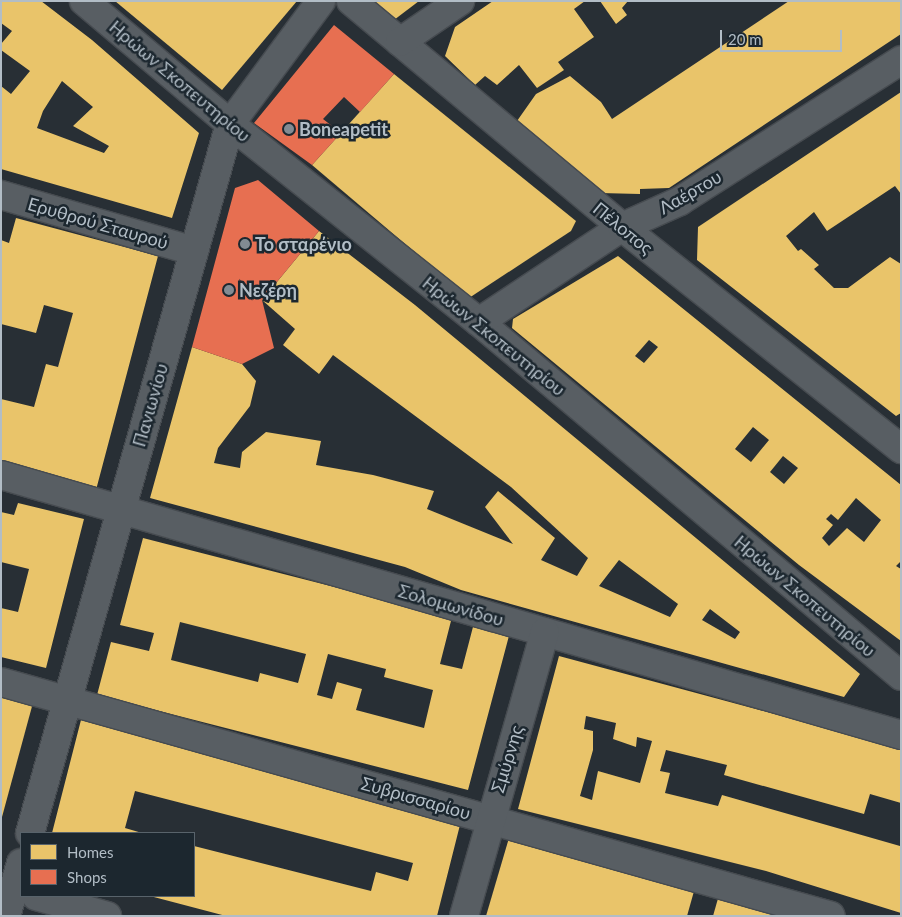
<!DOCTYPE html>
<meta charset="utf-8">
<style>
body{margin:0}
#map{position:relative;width:902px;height:917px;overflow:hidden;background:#282f35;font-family:Lato,sans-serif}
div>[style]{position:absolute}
.homes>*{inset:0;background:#e9c46a}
.shops>*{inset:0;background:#e76f51}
.roads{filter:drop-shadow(1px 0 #464b50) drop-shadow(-1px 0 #464b50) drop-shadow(0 1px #464b50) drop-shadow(0 -1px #464b50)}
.street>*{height:28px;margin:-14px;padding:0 14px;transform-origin:14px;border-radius:14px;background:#585e63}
.dots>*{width:14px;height:14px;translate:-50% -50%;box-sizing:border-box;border:2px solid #1c272f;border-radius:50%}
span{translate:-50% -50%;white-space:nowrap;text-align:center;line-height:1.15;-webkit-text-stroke:5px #1c272f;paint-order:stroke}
.street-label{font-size:18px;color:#b2bdc6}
.poi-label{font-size:18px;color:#b2bdc6;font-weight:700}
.left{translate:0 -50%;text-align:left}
.frame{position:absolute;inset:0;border:2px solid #b2bdc6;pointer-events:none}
.legend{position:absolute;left:20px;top:832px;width:175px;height:65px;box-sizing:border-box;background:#1c272f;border:1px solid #58636b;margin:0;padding:6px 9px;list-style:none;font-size:15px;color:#b2bdc6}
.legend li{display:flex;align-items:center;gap:10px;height:25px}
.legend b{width:25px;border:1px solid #58636b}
.scale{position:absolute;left:720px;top:30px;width:122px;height:22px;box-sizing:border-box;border:2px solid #b2bdc6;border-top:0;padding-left:6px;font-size:15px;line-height:18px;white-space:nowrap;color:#b2bdc6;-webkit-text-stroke:4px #1c272f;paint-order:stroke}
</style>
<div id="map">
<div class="homes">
<div style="clip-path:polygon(evenodd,1px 1px,41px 1px,92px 40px,199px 133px,172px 218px,1px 169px,1px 86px,11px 94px,30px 71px,1px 50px,1px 44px,12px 31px,1px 23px,1px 1px,62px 81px,93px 107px,73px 126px,109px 146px,104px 153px,37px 128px,43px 111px,62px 81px)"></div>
<div style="clip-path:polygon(115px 1px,297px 1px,222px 90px)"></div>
<div style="clip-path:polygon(372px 1px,419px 1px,394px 20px)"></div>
<div style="clip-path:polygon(493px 1px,585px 1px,574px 9px,594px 37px,558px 62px,564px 70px,537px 88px,519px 65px,497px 85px,485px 76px,475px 85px,445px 56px,455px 27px)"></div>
<div style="clip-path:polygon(600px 1px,628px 1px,622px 8px,627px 15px,616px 24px)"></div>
<div style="clip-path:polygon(789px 1px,901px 1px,901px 34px,669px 188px,640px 189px,640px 194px,600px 193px,517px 121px,536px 94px,570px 76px,601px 102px,612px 119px)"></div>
<div style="clip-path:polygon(394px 74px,576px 221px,571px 231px,469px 298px,312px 165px)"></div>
<div style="clip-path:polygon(901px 92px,901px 194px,895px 186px,827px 231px,814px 212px,786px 236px,798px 251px,801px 249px,819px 265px,814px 269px,834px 288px,848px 288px,890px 257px,901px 264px,901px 413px,896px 416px,697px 260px,698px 227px)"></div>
<div style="clip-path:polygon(16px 218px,158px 256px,96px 490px,1px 465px,1px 399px,34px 407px,46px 364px,58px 367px,73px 313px,44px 305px,36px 333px,1px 324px,1px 240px,9px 243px)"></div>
<div style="clip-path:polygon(evenodd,319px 231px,415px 305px,860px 674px,844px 697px,461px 590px,405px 567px,150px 498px,192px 347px,242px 364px,256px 381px,250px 406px,218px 448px,214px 463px,240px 468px,242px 452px,266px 432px,321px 441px,316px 465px,373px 475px,434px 491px,427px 509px,513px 544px,485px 507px,498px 491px,555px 538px,541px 560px,577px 576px,588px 558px,511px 487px,333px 355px,319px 374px,283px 345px,295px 329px,262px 300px,319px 231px,619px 560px,678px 604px,670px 617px,599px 586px,619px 560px,319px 231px,710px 609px,740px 632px,735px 639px,702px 620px,710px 609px)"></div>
<div style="clip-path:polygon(evenodd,618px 256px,901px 485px,901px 561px,896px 566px,901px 569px,901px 641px,799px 565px,512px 328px,513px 319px,618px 256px,649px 340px,658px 347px,644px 363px,635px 356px,649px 340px,618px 256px,753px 427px,769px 440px,751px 462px,735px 449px,753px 427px,618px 256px,783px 456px,798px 468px,784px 484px,770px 472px,783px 456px,618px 256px,856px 498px,881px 520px,864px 542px,847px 528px,829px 546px,822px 538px,833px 525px,826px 519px,831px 514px,838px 520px,856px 498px)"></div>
<div style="clip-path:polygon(18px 503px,84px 519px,46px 668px,1px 657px,1px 608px,18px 612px,29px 569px,1px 562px,1px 512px,14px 515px)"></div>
<div style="clip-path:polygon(evenodd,143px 538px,452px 617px,440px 664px,462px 669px,474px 623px,510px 632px,468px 790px,97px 695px,111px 642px,149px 651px,154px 633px,120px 625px,143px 538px,180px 622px,306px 654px,298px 683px,260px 673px,258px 682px,171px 660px,180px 622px,143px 538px,328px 654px,386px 669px,384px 677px,433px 690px,424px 728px,356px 710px,362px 689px,337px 682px,332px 699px,317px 695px,328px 654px)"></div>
<div style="clip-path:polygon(evenodd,559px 656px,901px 748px,901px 803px,870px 794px,864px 814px,724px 775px,727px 765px,666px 750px,660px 771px,670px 773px,665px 793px,718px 806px,722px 795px,900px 846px,901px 913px,766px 871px,518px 809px,559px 656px,586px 716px,616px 723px,613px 739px,636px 747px,637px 737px,652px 741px,640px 783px,598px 771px,592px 800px,580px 796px,593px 750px,593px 731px,584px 729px,586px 716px)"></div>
<div style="clip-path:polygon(1px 690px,34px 699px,2px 817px,1px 817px)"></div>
<div style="clip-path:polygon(82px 716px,463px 813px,437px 916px,226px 916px,150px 896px,194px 896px,194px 846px,371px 891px,376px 872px,408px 881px,413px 863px,135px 791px,125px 828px,142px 833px,52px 833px)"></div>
<div style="clip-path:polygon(511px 831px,696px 884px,687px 916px,486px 916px)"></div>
<div style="clip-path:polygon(721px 888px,814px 916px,713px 916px)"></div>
</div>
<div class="shops">
<div style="clip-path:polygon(334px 25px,394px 74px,360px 112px,344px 97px,323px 119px,341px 133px,312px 165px,254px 123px)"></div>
<div style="clip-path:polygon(258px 180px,319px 231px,262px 300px,274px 348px,242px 364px,192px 347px,235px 188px)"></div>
</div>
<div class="roads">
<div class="street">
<div style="left:84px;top:1px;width:191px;rotate:40.1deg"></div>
<div style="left:230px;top:124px;width:318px;rotate:38.5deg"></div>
<div style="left:479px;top:322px;width:551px;rotate:39.99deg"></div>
<div style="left:351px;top:1px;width:353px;rotate:39.8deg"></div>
<div style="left:622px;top:227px;width:357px;rotate:38.5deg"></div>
<div style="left:400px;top:42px;width:73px;rotate:-34.3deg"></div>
<div style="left:1px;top:195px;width:201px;rotate:16.2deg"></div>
<div style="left:479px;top:322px;width:172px;rotate:-33.6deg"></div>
<div style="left:622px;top:227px;width:64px;rotate:-24.1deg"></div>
<div style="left:680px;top:201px;width:262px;rotate:-32.5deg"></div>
<div style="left:1px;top:475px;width:937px;rotate:16.11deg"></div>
<div style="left:1px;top:682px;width:862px;rotate:15.74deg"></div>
<div style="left:30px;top:833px;width:737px;rotate:-74.25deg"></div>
<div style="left:230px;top:124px;width:153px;rotate:-53.5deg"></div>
<div style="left:36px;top:896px;width:74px;rotate:15.7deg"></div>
<div style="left:6px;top:916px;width:55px;rotate:-74.2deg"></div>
<div style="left:464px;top:916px;width:295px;rotate:-74.1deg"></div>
</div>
</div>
<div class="dots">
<div style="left:289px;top:129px;background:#828b93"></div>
<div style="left:245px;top:244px;background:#828b93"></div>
<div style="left:229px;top:290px;background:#828b93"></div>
</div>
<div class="street-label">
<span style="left:180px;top:81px;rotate:40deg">Ηρώων Σκοπευτηρίου</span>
<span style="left:690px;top:192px;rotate:-30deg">Λαέρτου</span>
<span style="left:98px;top:223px;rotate:16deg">Ερυθρού Σταυρού</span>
<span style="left:623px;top:228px;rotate:39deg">Πέλοπος</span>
<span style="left:494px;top:336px;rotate:39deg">Ηρώων Σκοπευτηρίου</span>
<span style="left:150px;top:405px;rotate:-74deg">Πανιωνίου</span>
<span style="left:805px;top:596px;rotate:40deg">Ηρώων Σκοπευτηρίου</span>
<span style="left:451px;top:605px;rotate:16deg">Σολομωνίδου</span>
<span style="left:507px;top:759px;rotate:-73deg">Σμύρνης</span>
<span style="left:416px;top:798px;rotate:16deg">Συβρισσαρίου</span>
</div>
<div class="poi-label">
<span class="left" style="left:299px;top:129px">Boneapetit</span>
<span class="left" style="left:255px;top:244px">Το σταρένιο</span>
<span class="left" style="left:239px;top:290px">Νεζέρη</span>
</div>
<div class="frame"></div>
<ul class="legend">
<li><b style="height:14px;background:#e9c46a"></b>Homes</li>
<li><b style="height:14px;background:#e76f51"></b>Shops</li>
</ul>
<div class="scale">20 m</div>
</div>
